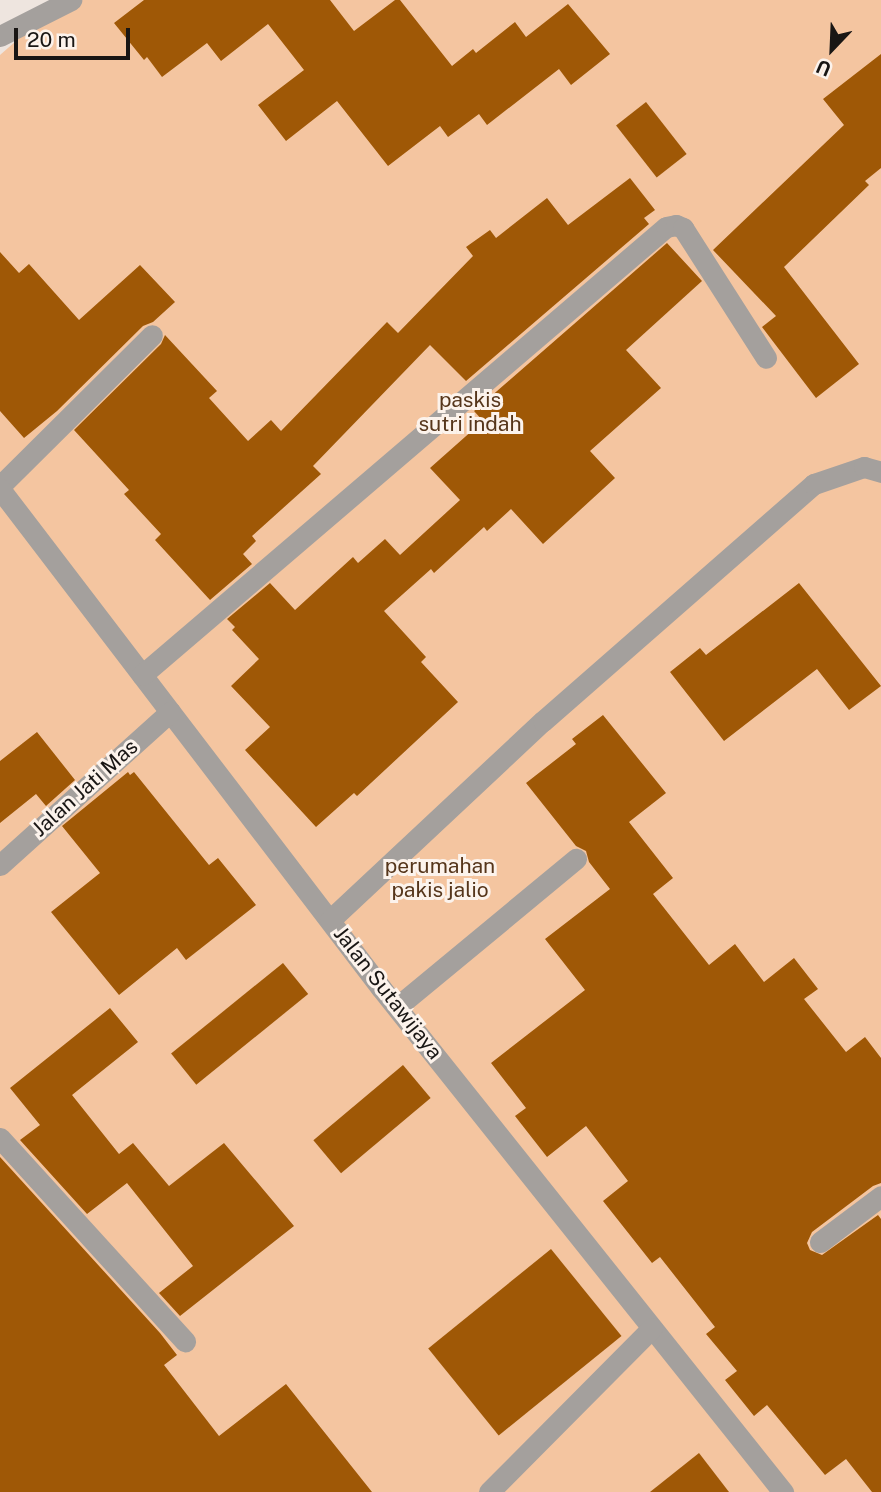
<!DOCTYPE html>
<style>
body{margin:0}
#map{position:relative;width:881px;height:1492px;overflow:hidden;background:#eee5df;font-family:"Public Sans",sans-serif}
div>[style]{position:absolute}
.green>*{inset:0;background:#f4c5a0}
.building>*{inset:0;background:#9f5806;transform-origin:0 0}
.street>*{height:21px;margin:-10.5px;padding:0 10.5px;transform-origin:10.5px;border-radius:10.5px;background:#a4a09d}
span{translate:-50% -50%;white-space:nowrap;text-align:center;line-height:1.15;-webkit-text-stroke:6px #fcf3ec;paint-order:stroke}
.park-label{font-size:21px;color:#56361b}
.street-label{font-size:21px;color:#191614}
.north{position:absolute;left:797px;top:14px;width:70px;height:70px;-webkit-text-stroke:5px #fcf3ec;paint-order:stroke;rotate:203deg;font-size:19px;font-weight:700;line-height:28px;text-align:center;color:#191614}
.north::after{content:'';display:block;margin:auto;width:24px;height:32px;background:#191614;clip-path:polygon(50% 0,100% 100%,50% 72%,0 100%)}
.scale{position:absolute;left:14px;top:28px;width:116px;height:32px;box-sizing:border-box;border:4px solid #191614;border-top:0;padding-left:9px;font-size:21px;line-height:24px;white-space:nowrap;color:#191614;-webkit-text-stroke:5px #fcf3ec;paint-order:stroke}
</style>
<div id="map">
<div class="green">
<div style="clip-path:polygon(63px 0,881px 0,881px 1492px,0 1492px,0 55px)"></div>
</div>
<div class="building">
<div style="clip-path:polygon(144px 0,330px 0,354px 31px,395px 0,400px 0,452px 66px,473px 49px,476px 53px,515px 22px,526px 37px,568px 4px,610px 54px,571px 85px,559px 69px,487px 125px,479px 114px,448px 137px,440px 126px,388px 166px,337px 101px,286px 141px,258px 105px,304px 70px,268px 24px,221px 61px,207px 43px,162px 77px,147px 57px,144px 60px,114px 23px)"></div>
<div style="clip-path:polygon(881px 54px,881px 168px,865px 181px,869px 185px,784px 267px,859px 364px,816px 398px,762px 327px,776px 316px,713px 250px,844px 125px,823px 99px)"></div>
<div style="left:646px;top:102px;width:66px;height:38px;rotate:52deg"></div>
<div style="clip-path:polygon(630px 178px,655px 210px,644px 218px,649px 224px,466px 381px,430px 345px,313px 466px,321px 474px,252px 536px,256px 541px,243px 554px,252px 564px,210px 600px,155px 540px,161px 534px,124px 494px,129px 490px,74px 430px,161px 344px,165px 335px,217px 391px,209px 398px,248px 441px,271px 420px,281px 431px,387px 322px,398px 333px,473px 256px,466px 247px,490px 230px,496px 238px,547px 198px,568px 225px)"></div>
<div style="clip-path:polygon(667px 243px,702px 281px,626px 350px,661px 388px,590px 451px,615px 478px,543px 544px,511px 509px,487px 531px,484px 527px,434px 573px,431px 569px,384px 611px,426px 657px,421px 662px,458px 702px,357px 796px,354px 793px,316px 827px,245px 750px,270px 727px,231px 686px,259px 659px,232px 630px,235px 627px,227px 619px,270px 583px,295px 610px,353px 557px,358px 563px,385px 539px,400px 555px,460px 500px,430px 468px,483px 421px,474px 411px)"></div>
<div style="clip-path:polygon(0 252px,19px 273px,29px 264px,79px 320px,140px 265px,175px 302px,153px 322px,143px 326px,57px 411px,24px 438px,0 411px)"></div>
<div style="clip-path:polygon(799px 583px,881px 686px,849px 710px,817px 669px,724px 741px,670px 672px,700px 648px,706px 655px)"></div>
<div style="clip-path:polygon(603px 715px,666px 793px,629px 822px,673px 878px,653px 894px,709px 965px,735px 944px,764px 982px,794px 958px,818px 989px,804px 999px,846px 1052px,865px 1037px,881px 1058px,881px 1183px,873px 1186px,812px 1232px,807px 1243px,810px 1250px,822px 1255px,878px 1215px,881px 1219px,881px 1492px,872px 1492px,846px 1459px,825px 1475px,767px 1405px,754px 1416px,725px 1380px,737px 1371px,706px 1334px,715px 1327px,660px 1257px,652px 1263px,603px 1201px,628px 1181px,586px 1126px,547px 1157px,515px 1116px,526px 1108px,491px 1063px,585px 990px,545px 939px,610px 889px,589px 862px,586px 851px,576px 846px,526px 783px,576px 744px,572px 739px)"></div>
<div style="clip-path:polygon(37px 732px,75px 780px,46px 806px,36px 794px,0 823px,0 761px)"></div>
<div style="clip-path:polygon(128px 772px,130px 775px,134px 772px,209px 865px,218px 858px,256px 905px,186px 960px,177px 948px,119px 995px,51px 912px,100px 873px,62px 826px)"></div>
<div style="left:283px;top:963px;width:40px;height:144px;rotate:51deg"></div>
<div style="clip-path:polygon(110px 1008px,138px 1042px,72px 1095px,119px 1154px,133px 1143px,169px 1186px,224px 1143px,294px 1226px,180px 1316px,159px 1293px,193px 1266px,127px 1183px,87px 1214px,20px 1140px,40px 1125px,10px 1088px)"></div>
<div style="left:403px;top:1065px;width:43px;height:117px;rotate:50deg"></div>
<div style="clip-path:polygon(0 1157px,160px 1333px,177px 1355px,164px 1365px,219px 1436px,286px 1384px,372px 1492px,0 1492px)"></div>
<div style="left:551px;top:1249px;width:112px;height:158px;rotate:51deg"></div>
<div style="clip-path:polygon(699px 1453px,729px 1492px,650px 1492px)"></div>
</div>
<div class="street">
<div style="left:0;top:36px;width:80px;rotate:-26.9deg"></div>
<div style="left:0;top:486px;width:214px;rotate:-44.8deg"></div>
<div style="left:0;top:489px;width:628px;rotate:52.64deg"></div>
<div style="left:381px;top:988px;width:645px;rotate:51.42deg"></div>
<div style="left:142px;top:675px;width:689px;rotate:-40.53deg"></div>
<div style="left:666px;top:227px;width:10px;rotate:-11deg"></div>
<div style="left:676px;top:225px;width:8px;rotate:23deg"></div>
<div style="left:683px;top:228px;width:154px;rotate:57.4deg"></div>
<div style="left:0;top:865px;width:229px;rotate:-42deg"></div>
<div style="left:330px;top:920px;width:291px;rotate:-43.1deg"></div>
<div style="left:543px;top:721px;width:360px;rotate:-41.2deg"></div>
<div style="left:814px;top:484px;width:53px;rotate:-18.8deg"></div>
<div style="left:864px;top:467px;width:18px;rotate:16deg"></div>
<div style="left:398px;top:1006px;width:231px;rotate:-39.6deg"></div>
<div style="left:0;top:1138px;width:275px;rotate:47.7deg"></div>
<div style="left:820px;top:1242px;width:76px;rotate:-37deg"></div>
<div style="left:489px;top:1492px;width:231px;rotate:-45.2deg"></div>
</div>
<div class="park-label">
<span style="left:470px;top:412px">paskis<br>sutri indah</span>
<span style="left:440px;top:878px">perumahan<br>pakis jalio</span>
</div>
<div class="street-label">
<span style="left:85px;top:788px;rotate:-42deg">Jalan Jati Mas</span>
<span style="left:388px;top:993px;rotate:52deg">Jalan Sutawijaya</span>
</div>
<div class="north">U</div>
<div class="scale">20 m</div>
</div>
